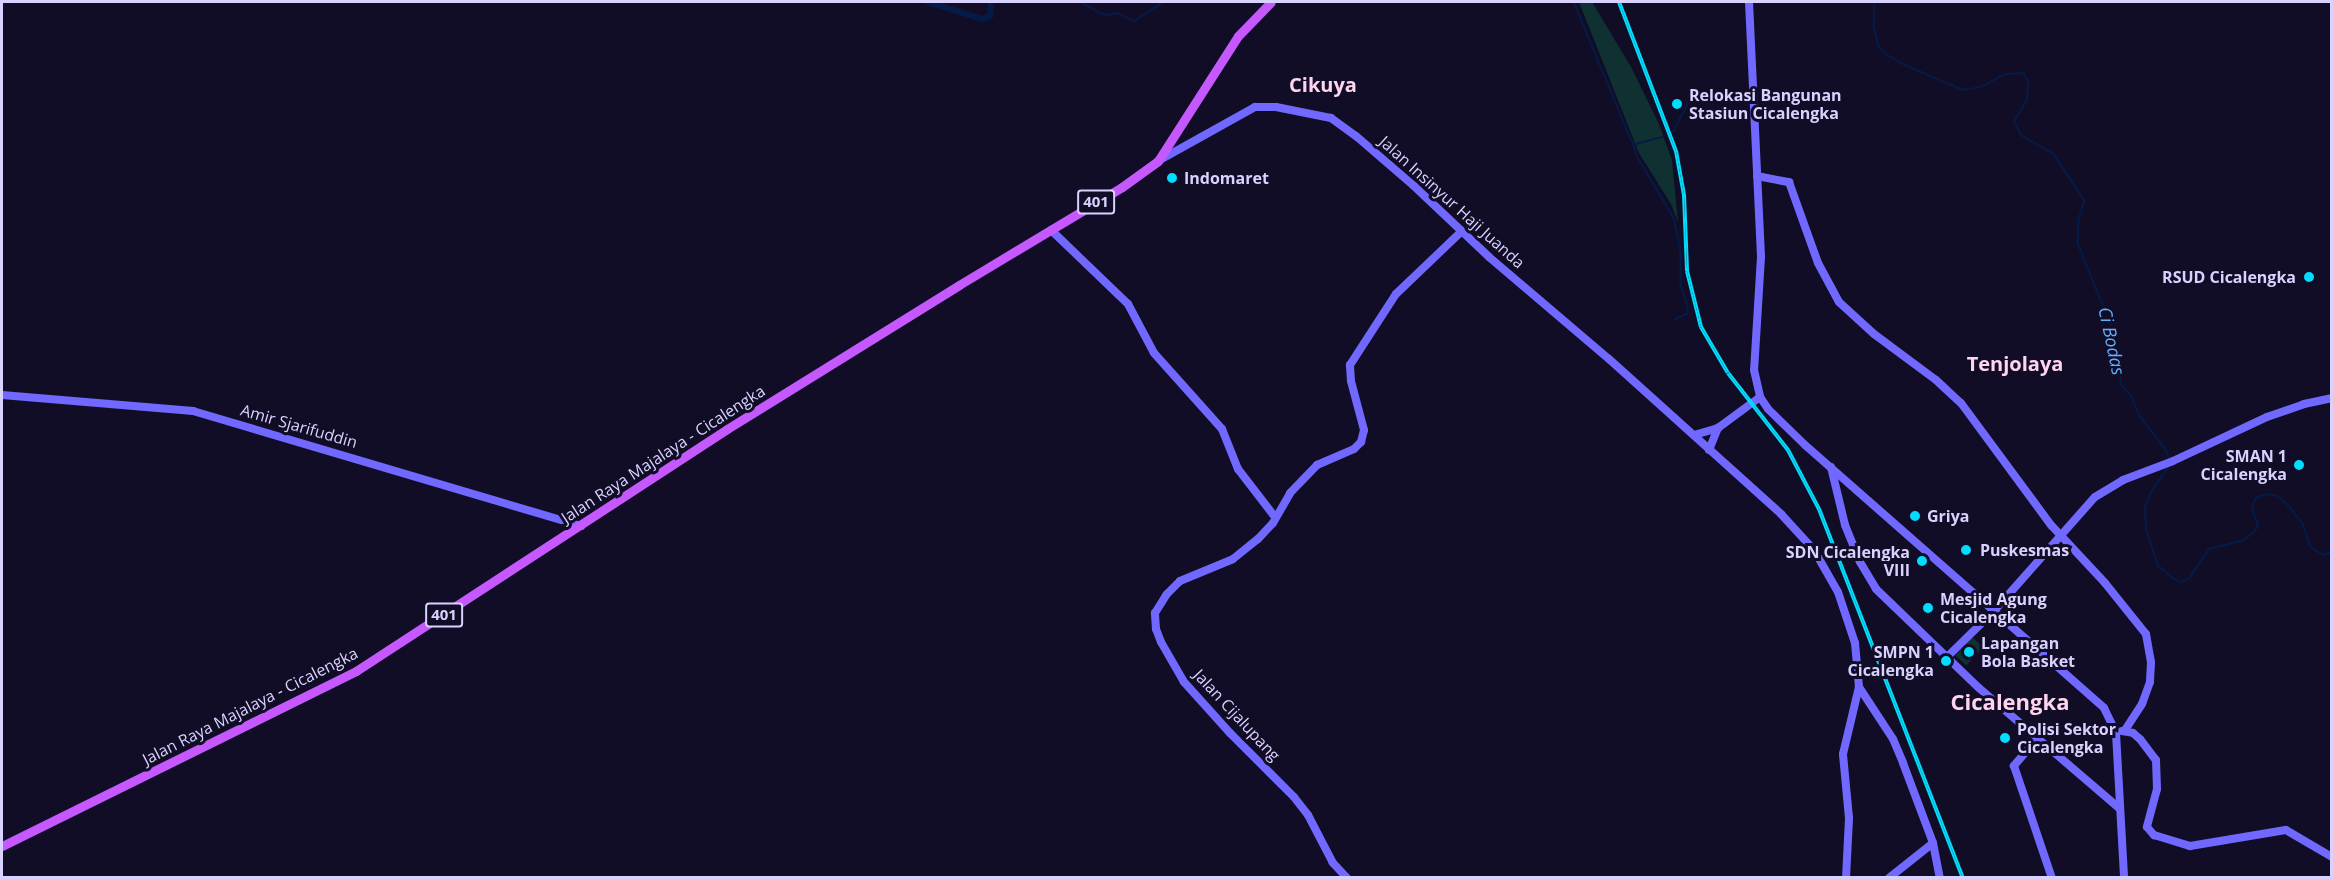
<!DOCTYPE html>
<style>
body{margin:0}
#map{position:relative;width:2333px;height:879px;overflow:hidden;background:#120d27;font-family:"Open Sans",sans-serif}
div>[style]{position:absolute}
.green>*{inset:0;background:#0f3131;transform-origin:0 0}
.stream>*{height:1.5px;margin:-0.75px;padding:0 0.75px;transform-origin:0.75px;border-radius:0.75px;background:#051b47}
.canal>*{height:6px;margin:-3px;padding:0 3px;transform-origin:3px;border-radius:3px;background:#051b47}
.secondary>*{height:8px;margin:-4px;padding:0 4px;transform-origin:4px;border-radius:4px;background:#7169ff}
.primary>*{height:9px;margin:-4.5px;padding:0 4.5px;transform-origin:4.5px;border-radius:4.5px;background:#c559ff}
.rail>*{height:4px;margin-top:-2px;transform-origin:0;background:repeating-linear-gradient(90deg,#120d27 0 4.5px,#00ddfd 0 9px);box-sizing:border-box;border-block:2px solid #00ddfd}
.dots>*{width:16px;height:16px;translate:-50% -50%;box-sizing:border-box;border:3px solid #120d27;border-radius:50%}
span{translate:-50% -50%;white-space:nowrap;text-align:center;line-height:1.15;-webkit-text-stroke:6px #120d27;paint-order:stroke}
.shield-label span{padding:2px 4px;background:#120d27;border:2px solid;border-radius:4px;-webkit-text-stroke-width:0}
.shield-label{font-size:15px;color:#d9d2ff;font-weight:700}
.poi-label{font-size:16px;color:#d9d2ff;font-weight:700}
.left{translate:0 -50%;text-align:left}
.right{translate:-100% -50%;text-align:right}
.street-label{font-size:16px;color:#d9d2ff}
.water-label{font-size:18px;color:#60b1ff;font-style:italic}
.quarter-label{font-size:20px;color:#ffd4ee;font-weight:700}
.district-label{font-size:22px;color:#ffd4ee;font-weight:700}
.frame{position:absolute;inset:0;border:3px solid #d9d2ff;pointer-events:none}
</style>
<div id="map">
<div class="green">
<div style="clip-path:polygon(1579px 2px,1592px 2px,1631px 67px,1658px 122px,1672px 160px,1678px 222px,1671px 204px,1639px 153px)"></div>
<div style="left:1972px;top:637px;width:15px;height:25px;rotate:42deg"></div>
</div>
<div class="stream">
<div style="left:1080px;top:2px;width:24px;rotate:28deg"></div>
<div style="left:1101px;top:13px;width:6px;rotate:18deg"></div>
<div style="left:1107px;top:15px;width:11px;rotate:-10deg"></div>
<div style="left:1118px;top:13px;width:18px;rotate:27deg"></div>
<div style="left:1134px;top:21px;width:35px;rotate:-33deg"></div>
<div style="left:1574px;top:2px;width:151px;rotate:67.4deg"></div>
<div style="left:1632px;top:141px;width:5px;rotate:37deg"></div>
<div style="left:1636px;top:144px;width:28px;rotate:-15deg"></div>
<div style="left:1875px;top:2px;width:24px;rotate:92deg"></div>
<div style="left:1874px;top:26px;width:21px;rotate:76deg"></div>
<div style="left:1879px;top:46px;width:9px;rotate:54deg"></div>
<div style="left:1884px;top:53px;width:22px;rotate:30deg"></div>
<div style="left:1903px;top:64px;width:65px;rotate:23.4deg"></div>
<div style="left:1963px;top:90px;width:18px;rotate:-9deg"></div>
<div style="left:1981px;top:87px;width:27px;rotate:-28deg"></div>
<div style="left:2005px;top:74px;width:19px;rotate:-3deg"></div>
<div style="left:2024px;top:73px;width:11px;rotate:63deg"></div>
<div style="left:2029px;top:83px;width:18px;rotate:96deg"></div>
<div style="left:2027px;top:101px;width:23px;rotate:121deg"></div>
<div style="left:2015px;top:121px;width:15px;rotate:67deg"></div>
<div style="left:2021px;top:135px;width:38px;rotate:30deg"></div>
<div style="left:2054px;top:154px;width:56px;rotate:56.6deg"></div>
<div style="left:2085px;top:201px;width:19px;rotate:108deg"></div>
<div style="left:2079px;top:219px;width:24px;rotate:92deg"></div>
<div style="left:2078px;top:243px;width:65px;rotate:68.2deg"></div>
<div style="left:2102px;top:303px;width:14px;rotate:56deg"></div>
<div style="left:2110px;top:315px;width:31px;rotate:84deg"></div>
<div style="left:2113px;top:346px;width:19px;rotate:65deg"></div>
<div style="left:2121px;top:363px;width:21px;rotate:90deg"></div>
<div style="left:2121px;top:384px;width:15px;rotate:48deg"></div>
<div style="left:2131px;top:395px;width:23px;rotate:67deg"></div>
<div style="left:2140px;top:416px;width:41px;rotate:52deg"></div>
<div style="left:2165px;top:448px;width:10px;rotate:66deg"></div>
<div style="left:1673px;top:132px;width:35px;rotate:-63deg"></div>
<div style="left:1633px;top:142px;width:15px;rotate:74deg"></div>
<div style="left:1637px;top:156px;width:72px;rotate:59.2deg"></div>
<div style="left:1674px;top:218px;width:34px;rotate:78deg"></div>
<div style="left:1681px;top:251px;width:34px;rotate:90deg"></div>
<div style="left:1681px;top:285px;width:22px;rotate:72deg"></div>
<div style="left:1688px;top:306px;width:8px;rotate:90deg"></div>
<div style="left:1688px;top:314px;width:14px;rotate:155deg"></div>
<div style="left:2169px;top:467px;width:29px;rotate:125deg"></div>
<div style="left:2152px;top:491px;width:18px;rotate:112deg"></div>
<div style="left:2145px;top:508px;width:23px;rotate:85deg"></div>
<div style="left:2147px;top:531px;width:36px;rotate:72deg"></div>
<div style="left:2158px;top:565px;width:20px;rotate:41deg"></div>
<div style="left:2173px;top:578px;width:9px;rotate:27deg"></div>
<div style="left:2181px;top:582px;width:9px;rotate:-21deg"></div>
<div style="left:2189px;top:579px;width:36px;rotate:-56deg"></div>
<div style="left:2209px;top:549px;width:36px;rotate:-14deg"></div>
<div style="left:2244px;top:540px;width:14px;rotate:-39deg"></div>
<div style="left:2255px;top:531px;width:6px;rotate:-59deg"></div>
<div style="left:2258px;top:526px;width:20px;rotate:-108deg"></div>
<div style="left:2252px;top:507px;width:10px;rotate:-66deg"></div>
<div style="left:2256px;top:498px;width:12px;rotate:-20deg"></div>
<div style="left:2267px;top:494px;width:11px;rotate:10deg"></div>
<div style="left:2278px;top:496px;width:13px;rotate:42deg"></div>
<div style="left:2288px;top:505px;width:24px;rotate:52deg"></div>
<div style="left:2303px;top:524px;width:23px;rotate:72deg"></div>
<div style="left:2310px;top:546px;width:16px;rotate:35deg"></div>
<div style="left:2323px;top:555px;width:9px;rotate:-18deg"></div>
</div>
<div class="canal">
<div style="left:928px;top:2px;width:57px;rotate:17.5deg"></div>
<div style="left:982px;top:19px;width:9px;rotate:-21deg"></div>
<div style="left:990px;top:16px;width:14px;rotate:-86deg"></div>
</div>
<div class="secondary">
<div style="left:1749px;top:2px;width:255px;rotate:87.3deg"></div>
<div style="left:1761px;top:257px;width:113px;rotate:93.5deg"></div>
<div style="left:1754px;top:370px;width:28px;rotate:77deg"></div>
<div style="left:1760px;top:397px;width:14px;rotate:56deg"></div>
<div style="left:1768px;top:409px;width:52px;rotate:44.2deg"></div>
<div style="left:1805px;top:445px;width:398px;rotate:41.3deg"></div>
<div style="left:2104px;top:708px;width:28px;rotate:64deg"></div>
<div style="left:2116px;top:733px;width:145px;rotate:86.8deg"></div>
<div style="left:1158px;top:161px;width:111px;rotate:-29.1deg"></div>
<div style="left:1255px;top:107px;width:21px"></div>
<div style="left:1276px;top:107px;width:56px;rotate:11.3deg"></div>
<div style="left:1331px;top:118px;width:31px;rotate:36deg"></div>
<div style="left:1356px;top:136px;width:77px;rotate:40.8deg"></div>
<div style="left:1414px;top:186px;width:103px;rotate:43.4deg"></div>
<div style="left:1489px;top:257px;width:157px;rotate:40.4deg"></div>
<div style="left:1609px;top:359px;width:232px;rotate:42deg"></div>
<div style="left:1781px;top:514px;width:49px;rotate:47.5deg"></div>
<div style="left:1814px;top:550px;width:48px;rotate:60.3deg"></div>
<div style="left:1838px;top:592px;width:54px;rotate:71.6deg"></div>
<div style="left:1855px;top:643px;width:44px;rotate:84.8deg"></div>
<div style="left:1859px;top:687px;width:62px;rotate:56.8deg"></div>
<div style="left:1893px;top:739px;width:26px;rotate:67deg"></div>
<div style="left:1903px;top:763px;width:85px;rotate:69.4deg"></div>
<div style="left:1933px;top:843px;width:36px;rotate:79deg"></div>
<div style="left:1757px;top:176px;width:33px;rotate:11deg"></div>
<div style="left:1789px;top:182px;width:86px;rotate:70.3deg"></div>
<div style="left:1818px;top:263px;width:44px;rotate:61.7deg"></div>
<div style="left:1839px;top:302px;width:47px;rotate:42.4deg"></div>
<div style="left:1874px;top:334px;width:77px;rotate:36.6deg"></div>
<div style="left:1936px;top:380px;width:34px;rotate:43deg"></div>
<div style="left:1961px;top:403px;width:152px;rotate:53.6deg"></div>
<div style="left:2051px;top:525px;width:79px;rotate:47deg"></div>
<div style="left:2105px;top:583px;width:65px;rotate:51.2deg"></div>
<div style="left:2146px;top:634px;width:28px;rotate:80deg"></div>
<div style="left:2151px;top:662px;width:20px;rotate:93deg"></div>
<div style="left:2150px;top:682px;width:23px;rotate:110deg"></div>
<div style="left:2142px;top:704px;width:31px;rotate:123deg"></div>
<div style="left:1051px;top:230px;width:107px;rotate:43.9deg"></div>
<div style="left:1128px;top:304px;width:55px;rotate:62deg"></div>
<div style="left:1154px;top:353px;width:102px;rotate:48.2deg"></div>
<div style="left:1222px;top:429px;width:43px;rotate:68.2deg"></div>
<div style="left:1238px;top:469px;width:61px;rotate:52.4deg"></div>
<div style="left:2px;top:395px;width:192px;rotate:4.8deg"></div>
<div style="left:193px;top:411px;width:405px;rotate:16.5deg"></div>
<div style="left:1694px;top:435px;width:25px;rotate:-16deg"></div>
<div style="left:1718px;top:428px;width:52px;rotate:-36.4deg"></div>
<div style="left:1709px;top:450px;width:24px;rotate:-68deg"></div>
<div style="left:1831px;top:467px;width:60px;rotate:76.4deg"></div>
<div style="left:1845px;top:525px;width:40px;rotate:68deg"></div>
<div style="left:1860px;top:562px;width:31px;rotate:59deg"></div>
<div style="left:1876px;top:589px;width:143px;rotate:43.9deg"></div>
<div style="left:1979px;top:688px;width:183px;rotate:40.6deg"></div>
<div style="left:1946px;top:658px;width:67px;rotate:-44.4deg"></div>
<div style="left:1994px;top:611px;width:152px;rotate:-48.5deg"></div>
<div style="left:2095px;top:497px;width:33px;rotate:-31deg"></div>
<div style="left:2123px;top:480px;width:53px;rotate:-20.8deg"></div>
<div style="left:2173px;top:461px;width:104px;rotate:-25.1deg"></div>
<div style="left:2267px;top:417px;width:39px;rotate:-19deg"></div>
<div style="left:2304px;top:404px;width:29px;rotate:-12deg"></div>
<div style="left:2122px;top:731px;width:11px;rotate:10deg"></div>
<div style="left:2133px;top:733px;width:9px;rotate:41deg"></div>
<div style="left:2140px;top:739px;width:26px;rotate:53deg"></div>
<div style="left:2156px;top:760px;width:29px;rotate:88deg"></div>
<div style="left:2157px;top:789px;width:39px;rotate:105deg"></div>
<div style="left:2147px;top:827px;width:11px;rotate:49deg"></div>
<div style="left:2154px;top:835px;width:38px;rotate:17deg"></div>
<div style="left:2190px;top:846px;width:97px;rotate:-9.5deg"></div>
<div style="left:2286px;top:830px;width:53px;rotate:30.4deg"></div>
<div style="left:2038px;top:738px;width:37px;rotate:131deg"></div>
<div style="left:2014px;top:766px;width:118px;rotate:71.3deg"></div>
<div style="left:1347px;top:878px;width:21px;rotate:-133deg"></div>
<div style="left:1333px;top:863px;width:54px;rotate:-117.5deg"></div>
<div style="left:1308px;top:815px;width:23px;rotate:-128deg"></div>
<div style="left:1294px;top:797px;width:91px;rotate:-135deg"></div>
<div style="left:1230px;top:733px;width:69px;rotate:-132deg"></div>
<div style="left:1184px;top:682px;width:46px;rotate:-119.9deg"></div>
<div style="left:1161px;top:642px;width:14px;rotate:-111deg"></div>
<div style="left:1156px;top:629px;width:16px;rotate:-94deg"></div>
<div style="left:1155px;top:613px;width:22px;rotate:-58deg"></div>
<div style="left:1167px;top:594px;width:18px;rotate:-45deg"></div>
<div style="left:1180px;top:581px;width:57px;rotate:-22.5deg"></div>
<div style="left:1233px;top:559px;width:32px;rotate:-39deg"></div>
<div style="left:1258px;top:539px;width:22px;rotate:-47deg"></div>
<div style="left:1273px;top:523px;width:34px;rotate:-60deg"></div>
<div style="left:1290px;top:493px;width:39px;rotate:-46deg"></div>
<div style="left:1317px;top:465px;width:40px;rotate:-23.4deg"></div>
<div style="left:1354px;top:449px;width:10px;rotate:-45deg"></div>
<div style="left:1361px;top:442px;width:12px;rotate:-76deg"></div>
<div style="left:1364px;top:430px;width:51px;rotate:-104.9deg"></div>
<div style="left:1351px;top:381px;width:16px;rotate:-94deg"></div>
<div style="left:1350px;top:365px;width:85px;rotate:-57.1deg"></div>
<div style="left:1396px;top:294px;width:91px;rotate:-43.7deg"></div>
<div style="left:1846px;top:878px;width:60px;rotate:-87.1deg"></div>
<div style="left:1849px;top:818px;width:64px;rotate:-95.4deg"></div>
<div style="left:1843px;top:754px;width:69px;rotate:-76.6deg"></div>
<div style="left:1889px;top:878px;width:56px;rotate:-38.5deg"></div>
</div>
<div class="primary">
<div style="left:2px;top:846px;width:395px;rotate:-26.3deg"></div>
<div style="left:356px;top:671px;width:443px;rotate:-33.1deg"></div>
<div style="left:727px;top:429px;width:273px;rotate:-31.8deg"></div>
<div style="left:959px;top:285px;width:190px;rotate:-31deg"></div>
<div style="left:1122px;top:187px;width:44px;rotate:-35.8deg"></div>
<div style="left:1158px;top:161px;width:148px;rotate:-57.4deg"></div>
<div style="left:1238px;top:36px;width:47px;rotate:-45.9deg"></div>
</div>
<div class="rail">
<div style="left:1619px;top:2px;width:160px;rotate:69.1deg"></div>
<div style="left:1676px;top:151px;width:45px;rotate:79.7deg"></div>
<div style="left:1684px;top:195px;width:76px;rotate:87.7deg"></div>
<div style="left:1687px;top:271px;width:58px;rotate:76deg"></div>
<div style="left:1701px;top:327px;width:53px;rotate:59.6deg"></div>
<div style="left:1728px;top:373px;width:98px;rotate:52.1deg"></div>
<div style="left:1788px;top:450px;width:67px;rotate:62.3deg"></div>
<div style="left:1819px;top:509px;width:396px;rotate:68.7deg"></div>
</div>
<div class="dots">
<div style="left:1677px;top:104px;background:#00ddfd"></div>
<div style="left:1172px;top:178px;background:#00ddfd"></div>
<div style="left:2309px;top:277px;background:#00ddfd"></div>
<div style="left:2299px;top:465px;background:#00ddfd"></div>
<div style="left:1915px;top:516px;background:#00ddfd"></div>
<div style="left:1966px;top:550px;background:#00ddfd"></div>
<div style="left:1922px;top:561px;background:#00ddfd"></div>
<div style="left:1928px;top:608px;background:#00ddfd"></div>
<div style="left:1969px;top:652px;background:#00ddfd"></div>
<div style="left:1946px;top:661px;background:#00ddfd"></div>
<div style="left:2005px;top:738px;background:#00ddfd"></div>
</div>
<div class="shield-label">
<span style="left:1096px;top:202px">401</span>
<span style="left:444px;top:615px">401</span>
</div>
<div class="poi-label">
<span class="left" style="left:1689px;top:104px">Relokasi Bangunan<br>Stasiun Cicalengka</span>
<span class="left" style="left:1184px;top:178px">Indomaret</span>
<span class="right" style="left:2296px;top:277px">RSUD Cicalengka</span>
<span class="right" style="left:2287px;top:465px">SMAN 1<br>Cicalengka</span>
<span class="left" style="left:1927px;top:516px">Griya</span>
<span class="left" style="left:1980px;top:550px">Puskesmas</span>
<span class="right" style="left:1910px;top:561px">SDN Cicalengka<br>VIII</span>
<span class="left" style="left:1940px;top:608px">Mesjid Agung<br>Cicalengka</span>
<span class="left" style="left:1981px;top:652px">Lapangan<br>Bola Basket</span>
<span class="right" style="left:1934px;top:661px">SMPN 1<br>Cicalengka</span>
<span class="left" style="left:2017px;top:738px">Polisi Sektor<br>Cicalengka</span>
</div>
<div class="street-label">
<span style="left:1452px;top:202px;rotate:42deg">Jalan Insinyur Haji Juanda</span>
<span style="left:299px;top:426px;rotate:16deg">Amir Sjarifuddin</span>
<span style="left:663px;top:454px;rotate:-33deg">Jalan Raya Majalaya - Cicalengka</span>
<span style="left:250px;top:706px;rotate:-27deg">Jalan Raya Majalaya - Cicalengka</span>
<span style="left:1237px;top:715px;rotate:47deg">Jalan Cijalupang</span>
</div>
<div class="water-label">
<span style="left:2112px;top:341px;rotate:78deg">Ci Bodas</span>
</div>
<div class="quarter-label">
<span style="left:1323px;top:84px">Cikuya</span>
<span style="left:2015px;top:363px">Tenjolaya</span>
</div>
<div class="district-label">
<span style="left:2010px;top:702px">Cicalengka</span>
</div>
<div class="frame"></div>
</div>
